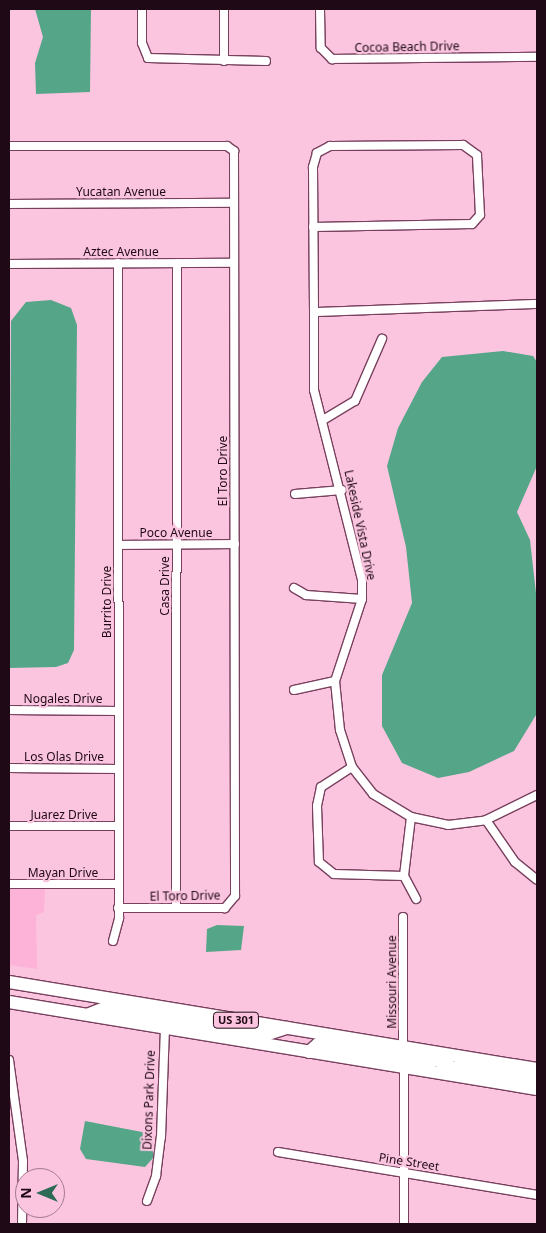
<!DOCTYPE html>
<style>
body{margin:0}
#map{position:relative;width:546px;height:1233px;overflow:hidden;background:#fbc5df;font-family:"Noto Sans",sans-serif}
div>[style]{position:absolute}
.built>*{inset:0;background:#fdb3d7}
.water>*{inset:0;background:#55a689}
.roads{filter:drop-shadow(1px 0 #79405e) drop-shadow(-1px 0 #79405e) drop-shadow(0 1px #79405e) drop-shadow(0 -1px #79405e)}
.street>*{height:8px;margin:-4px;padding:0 4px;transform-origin:4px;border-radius:4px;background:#fff}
.primary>*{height:12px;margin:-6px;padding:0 6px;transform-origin:6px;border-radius:6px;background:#fff}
span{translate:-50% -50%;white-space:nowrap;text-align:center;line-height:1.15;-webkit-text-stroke:4.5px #fbc5df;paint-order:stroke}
.shield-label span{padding:1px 4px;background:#fbc5df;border:1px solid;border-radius:4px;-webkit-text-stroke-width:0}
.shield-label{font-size:11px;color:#200916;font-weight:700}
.street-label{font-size:12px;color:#200916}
.frame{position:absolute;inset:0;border:10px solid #200916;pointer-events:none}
.north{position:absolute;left:15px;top:1168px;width:50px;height:50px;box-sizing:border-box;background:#fbc5df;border:1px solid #a37a8f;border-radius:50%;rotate:270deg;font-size:14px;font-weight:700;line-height:20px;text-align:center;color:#200916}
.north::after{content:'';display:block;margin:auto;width:18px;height:22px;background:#2d6a56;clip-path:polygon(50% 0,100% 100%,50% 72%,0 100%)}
</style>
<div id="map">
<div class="built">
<div style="clip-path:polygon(9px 888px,45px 888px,44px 912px,36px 915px,37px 969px,9px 965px)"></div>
</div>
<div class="water">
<div style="clip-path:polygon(35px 9px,91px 9px,90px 92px,36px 94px,35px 63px,43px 37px)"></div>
<div style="clip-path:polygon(51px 300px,71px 308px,77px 325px,74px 650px,68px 663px,56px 667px,9px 668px,11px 321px,26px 302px)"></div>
<div style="clip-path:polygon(503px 351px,533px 356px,537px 362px,537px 466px,517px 512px,530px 540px,537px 602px,536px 715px,514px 751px,469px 772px,438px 778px,402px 763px,382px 726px,382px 675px,412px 603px,406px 547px,387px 466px,398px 428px,422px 382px,442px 357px)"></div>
<div style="clip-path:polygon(217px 925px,244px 926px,241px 950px,206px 952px,207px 929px)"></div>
<div style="clip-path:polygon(85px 1121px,142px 1132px,153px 1138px,153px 1158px,145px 1167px,86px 1159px,80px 1149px)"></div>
</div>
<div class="roads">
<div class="street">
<div style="left:142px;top:9px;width:34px;rotate:90deg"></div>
<div style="left:142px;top:43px;width:16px;rotate:68deg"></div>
<div style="left:148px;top:58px;width:118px;rotate:1.5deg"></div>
<div style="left:320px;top:9px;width:39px;rotate:89deg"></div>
<div style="left:321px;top:48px;width:16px;rotate:45deg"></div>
<div style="left:332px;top:59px;width:205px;rotate:-0.6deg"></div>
<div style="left:224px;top:61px;width:52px;rotate:-90deg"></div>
<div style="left:9px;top:146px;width:218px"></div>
<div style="left:227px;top:146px;width:9px;rotate:36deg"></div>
<div style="left:234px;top:151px;width:745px;rotate:89.92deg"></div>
<div style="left:235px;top:896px;width:16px;rotate:130deg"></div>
<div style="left:225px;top:908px;width:107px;rotate:180deg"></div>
<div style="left:9px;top:204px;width:225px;rotate:-0.3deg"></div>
<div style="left:313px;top:227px;width:159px;rotate:-1.1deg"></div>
<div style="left:472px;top:224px;width:12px;rotate:-48deg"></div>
<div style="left:480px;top:215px;width:60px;rotate:-92.9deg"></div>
<div style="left:477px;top:155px;width:17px;rotate:-144deg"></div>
<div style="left:463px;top:145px;width:133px;rotate:179.6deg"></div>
<div style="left:330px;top:146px;width:15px;rotate:152deg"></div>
<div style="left:317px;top:153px;width:15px;rotate:106deg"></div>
<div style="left:313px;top:167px;width:145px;rotate:89.6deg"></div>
<div style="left:9px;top:264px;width:224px;rotate:-0.3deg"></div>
<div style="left:537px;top:304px;width:223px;rotate:177.9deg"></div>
<div style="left:314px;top:312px;width:78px;rotate:90deg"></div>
<div style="left:314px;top:390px;width:196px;rotate:75.8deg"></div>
<div style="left:362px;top:580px;width:19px;rotate:90deg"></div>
<div style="left:362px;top:599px;width:86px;rotate:108.2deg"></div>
<div style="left:335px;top:681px;width:49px;rotate:84.2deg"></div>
<div style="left:340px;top:730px;width:39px;rotate:72deg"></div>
<div style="left:352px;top:767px;width:34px;rotate:52deg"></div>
<div style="left:373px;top:794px;width:44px;rotate:31.2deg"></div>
<div style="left:411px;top:817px;width:38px;rotate:12deg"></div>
<div style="left:448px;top:825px;width:38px;rotate:-7deg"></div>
<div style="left:486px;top:820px;width:57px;rotate:-26.1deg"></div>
<div style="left:323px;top:420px;width:37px;rotate:-31deg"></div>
<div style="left:355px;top:401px;width:68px;rotate:-66.5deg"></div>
<div style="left:295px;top:494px;width:47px;rotate:-4.9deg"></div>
<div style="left:118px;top:545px;width:117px;rotate:-0.5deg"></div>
<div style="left:294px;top:588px;width:14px;rotate:30deg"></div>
<div style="left:306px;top:595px;width:56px;rotate:4.1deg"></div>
<div style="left:294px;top:690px;width:42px;rotate:-12.4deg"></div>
<div style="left:9px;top:710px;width:109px;rotate:0.5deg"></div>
<div style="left:352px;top:767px;width:37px;rotate:147deg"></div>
<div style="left:321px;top:787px;width:19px;rotate:102deg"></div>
<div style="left:317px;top:806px;width:56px;rotate:88deg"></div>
<div style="left:319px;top:862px;width:19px;rotate:39deg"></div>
<div style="left:334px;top:874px;width:70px;rotate:1.6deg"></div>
<div style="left:9px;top:768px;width:109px;rotate:0.5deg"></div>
<div style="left:411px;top:817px;width:59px;rotate:96.8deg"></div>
<div style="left:404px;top:876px;width:26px;rotate:62deg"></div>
<div style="left:486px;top:820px;width:51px;rotate:55.4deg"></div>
<div style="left:515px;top:862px;width:28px;rotate:39deg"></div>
<div style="left:9px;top:826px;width:109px"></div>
<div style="left:9px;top:884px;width:109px"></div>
<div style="left:176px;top:908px;width:645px;rotate:-89.91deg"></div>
<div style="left:113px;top:941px;width:24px;rotate:-75deg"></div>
<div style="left:119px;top:918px;width:655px;rotate:-90.09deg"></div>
<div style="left:403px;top:1047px;width:130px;rotate:-90deg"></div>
<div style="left:9px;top:1060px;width:102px;rotate:82.1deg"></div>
<div style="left:23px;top:1161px;width:63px;rotate:90.9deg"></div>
<div style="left:404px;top:1067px;width:157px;rotate:90deg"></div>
<div style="left:278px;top:1152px;width:263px;rotate:9.4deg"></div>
<div style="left:147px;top:1201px;width:27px;rotate:-70deg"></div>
<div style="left:156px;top:1176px;width:39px;rotate:-83deg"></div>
<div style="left:161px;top:1137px;width:109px;rotate:-87.9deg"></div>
</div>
<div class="primary">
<div style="left:9px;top:982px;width:535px;rotate:9.36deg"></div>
<div style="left:9px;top:1002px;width:535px;rotate:9.36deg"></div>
<div style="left:89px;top:1014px;width:17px;rotate:-21deg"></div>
<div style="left:105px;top:1008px;width:165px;rotate:9.1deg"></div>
<div style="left:268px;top:1034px;width:20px;rotate:-18deg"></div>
<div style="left:309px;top:1052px;width:12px;rotate:-42deg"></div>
<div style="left:318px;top:1044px;width:111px;rotate:8.8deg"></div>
<div style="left:428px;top:1061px;width:20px;rotate:-6deg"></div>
<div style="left:442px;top:1069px;width:16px;rotate:-7deg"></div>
<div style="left:458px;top:1067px;width:80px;rotate:8.6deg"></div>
</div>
</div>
<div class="shield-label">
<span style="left:236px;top:1020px">US 301</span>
</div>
<div class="street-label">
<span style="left:407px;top:47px;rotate:-1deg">Cocoa Beach Drive</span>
<span style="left:121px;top:192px">Yucatan Avenue</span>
<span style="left:121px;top:252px">Aztec Avenue</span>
<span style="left:223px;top:471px;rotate:-90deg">El Toro Drive</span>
<span style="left:360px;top:525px;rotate:78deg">Lakeside Vista Drive</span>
<span style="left:176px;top:533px">Poco Avenue</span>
<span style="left:165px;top:586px;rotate:-90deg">Casa Drive</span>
<span style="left:107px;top:602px;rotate:-90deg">Burrito Drive</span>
<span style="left:63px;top:699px">Nogales Drive</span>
<span style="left:64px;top:757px">Los Olas Drive</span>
<span style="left:64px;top:815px">Juarez Drive</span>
<span style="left:63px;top:873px">Mayan Drive</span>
<span style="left:185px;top:896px;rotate:-1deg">El Toro Drive</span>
<span style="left:392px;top:982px;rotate:-90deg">Missouri Avenue</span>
<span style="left:149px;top:1100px;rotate:-88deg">Dixons Park Drive</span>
<span style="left:409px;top:1162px;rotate:9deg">Pine Street</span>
</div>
<div class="frame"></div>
<div class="north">N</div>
</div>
